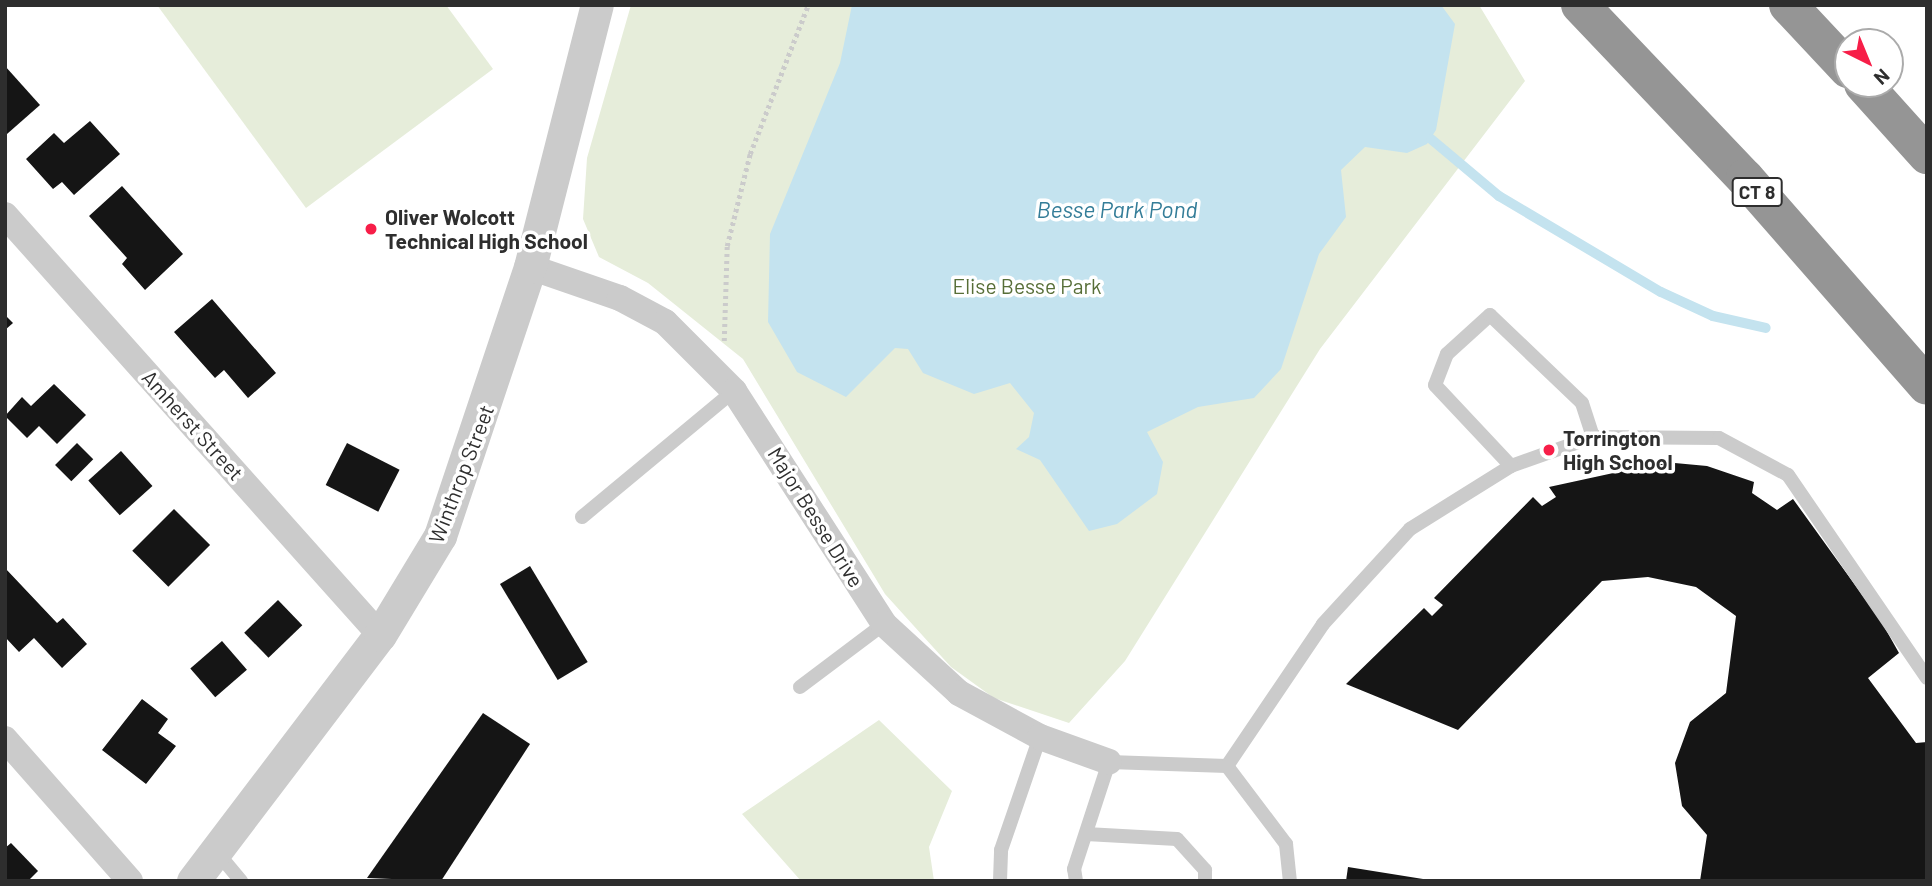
<!DOCTYPE html>
<style>
body{margin:0}
#map{position:relative;width:1932px;height:886px;overflow:hidden;background:#fff;font-family:Barlow,sans-serif}
div>[style]{position:absolute}
.green>*{inset:0;background:#e6edda}
.water>*{inset:0;background:#c4e3ef}
.stream>*{height:10px;margin:-5px;padding:0 5px;transform-origin:5px;border-radius:5px;background:#c4e3ef}
.building>*{inset:0;background:#151515;transform-origin:0 0}
.path>*{height:4.5px;margin-top:-2.25px;transform-origin:0;background:repeating-linear-gradient(90deg,#cbcbcb 0 3.5px,transparent 0 7px)}
.service>*{height:14px;margin:-7px;padding:0 7px;transform-origin:7px;border-radius:7px;background:#cbcbcb}
.minor>*{height:26px;margin:-13px;padding:0 13px;transform-origin:13px;border-radius:13px;background:#cbcbcb}
.tertiary>*{height:33px;margin:-16.5px;padding:0 16.5px;transform-origin:16.5px;border-radius:16.5px;background:#cbcbcb}
.motorway>*{height:38px;margin:-19px;padding:0 19px;transform-origin:19px;border-radius:19px;background:#959595}
.dots>*{width:19px;height:19px;translate:-50% -50%;box-sizing:border-box;border:4px solid #fff;border-radius:50%}
span{translate:-50% -50%;white-space:nowrap;text-align:center;line-height:1.15;-webkit-text-stroke:7px #fff;paint-order:stroke}
.shield-label span{padding:2px 5px;background:#fff;border:2px solid;border-radius:5px;-webkit-text-stroke-width:0}
.shield-label{font-size:19px;color:#2e2e2e;font-weight:700}
.poi-label{font-size:21px;color:#2e2e2e;font-weight:700}
.left{translate:0 -50%;text-align:left}
.park-label{font-size:21px;color:#576e37}
.street-label{font-size:21px;color:#2e2e2e}
.water-label{font-size:23px;color:#347d98;font-style:italic}
.frame{position:absolute;inset:0;border:7px solid #2e2e2e;pointer-events:none}
.north{position:absolute;left:1834px;top:28px;width:70px;height:70px;box-sizing:border-box;background:#fff;border:2px solid #ababab;border-radius:50%;rotate:137deg;font-size:19px;font-weight:700;line-height:28px;text-align:center;color:#2e2e2e}
.north::after{content:'';display:block;margin:auto;width:24px;height:32px;background:#f71e48;clip-path:polygon(50% 0,100% 100%,50% 72%,0 100%)}
</style>
<div id="map">
<div class="green">
<div style="clip-path:polygon(157px 5px,446px 5px,493px 69px,306px 208px)"></div>
<div style="clip-path:polygon(631px 5px,1479px 5px,1525px 81px,1320px 349px,1125px 661px,1069px 723px,994px 698px,951px 667px,885px 594px,743px 359px,648px 283px,599px 257px,583px 219px,587px 158px)"></div>
<div style="clip-path:polygon(879px 720px,952px 791px,929px 847px,934px 881px,801px 881px,742px 814px)"></div>
</div>
<div class="water">
<div style="clip-path:polygon(852px 5px,1441px 5px,1455px 24px,1436px 130px,1427px 144px,1407px 153px,1365px 147px,1341px 170px,1346px 217px,1319px 254px,1281px 369px,1254px 398px,1198px 407px,1147px 432px,1163px 462px,1157px 494px,1117px 524px,1089px 531px,1040px 460px,1016px 449px,1029px 437px,1034px 413px,1010px 383px,974px 394px,923px 373px,908px 349px,895px 348px,846px 397px,797px 372px,768px 322px,770px 234px,840px 63px)"></div>
</div>
<div class="stream">
<div style="left:1431px;top:139px;width:89px;rotate:40deg"></div>
<div style="left:1499px;top:196px;width:188px;rotate:30.7deg"></div>
<div style="left:1661px;top:292px;width:57px;rotate:24.8deg"></div>
<div style="left:1713px;top:316px;width:54px;rotate:12.8deg"></div>
</div>
<div class="building">
<div style="clip-path:polygon(5px 66px,40px 105px,7px 134px,5px 132px)"></div>
<div style="clip-path:polygon(90px 121px,120px 154px,74px 195px,62px 182px,53px 189px,26px 159px,54px 133px,64px 143px)"></div>
<div style="clip-path:polygon(122px 186px,183px 254px,145px 290px,122px 264px,127px 258px,89px 216px)"></div>
<div style="clip-path:polygon(212px 299px,276px 373px,248px 398px,224px 370px,215px 378px,174px 332px)"></div>
<div style="clip-path:polygon(5px 315px,13px 323px,5px 330px)"></div>
<div style="clip-path:polygon(54px 384px,86px 415px,57px 444px,39px 426px,27px 438px,5px 416px,22px 397px,31px 406px)"></div>
<div style="left:77px;top:443px;width:23px;height:31px;rotate:45deg"></div>
<div style="left:347px;top:443px;width:59px;height:47px;rotate:27deg"></div>
<div style="left:121px;top:451px;width:47px;height:44px;rotate:48deg"></div>
<div style="clip-path:polygon(1664px 462px,1707px 466px,1754px 482px,1752px 493px,1777px 510px,1793px 499px,1881px 621px,1899px 653px,1868px 678px,1916px 743px,1927px 742px,1927px 881px,1700px 881px,1707px 835px,1682px 806px,1675px 763px,1690px 722px,1726px 693px,1736px 616px,1696px 587px,1648px 577px,1602px 581px,1458px 730px,1346px 684px,1424px 608px,1432px 616px,1443px 605px,1434px 598px,1533px 497px,1542px 506px,1556px 497px,1549px 487px)"></div>
<div style="left:174px;top:509px;width:51px;height:59px;rotate:45deg"></div>
<div style="left:530px;top:566px;width:112px;height:35px;rotate:59deg"></div>
<div style="clip-path:polygon(5px 568px,57px 623px,63px 618px,87px 644px,62px 668px,34px 638px,19px 652px,5px 637px)"></div>
<div style="left:278px;top:600px;width:35px;height:47px;rotate:46deg"></div>
<div style="left:222px;top:641px;width:38px;height:42px;rotate:49deg"></div>
<div style="clip-path:polygon(142px 699px,168px 719px,158px 733px,176px 746px,146px 784px,102px 750px)"></div>
<div style="clip-path:polygon(483px 713px,530px 744px,441px 881px,367px 878px)"></div>
<div style="clip-path:polygon(11px 843px,38px 871px,28px 881px,5px 881px,5px 848px)"></div>
<div style="clip-path:polygon(1348px 867px,1423px 879px,1423px 881px,1346px 881px)"></div>
</div>
<div class="path">
<div style="left:724px;top:341px;width:95px;rotate:-88.2deg"></div>
<div style="left:727px;top:246px;width:95px;rotate:-76deg"></div>
<div style="left:750px;top:154px;width:160px;rotate:-68.7deg"></div>
</div>
<div class="service">
<div style="left:1511px;top:466px;width:87px;rotate:-19.5deg"></div>
<div style="left:582px;top:517px;width:197px;rotate:-39.7deg"></div>
<div style="left:800px;top:687px;width:105px;rotate:-36.9deg"></div>
<div style="left:1227px;top:766px;width:98px;rotate:52.9deg"></div>
<div style="left:1286px;top:844px;width:37px;rotate:84deg"></div>
<div style="left:1086px;top:834px;width:91px;rotate:3.1deg"></div>
<div style="left:1177px;top:839px;width:42px;rotate:47.9deg"></div>
<div style="left:1205px;top:870px;width:11px;rotate:90deg"></div>
<div style="left:216px;top:851px;width:39px;rotate:50deg"></div>
<div style="left:1000px;top:881px;width:31px;rotate:-88deg"></div>
<div style="left:1001px;top:850px;width:120px;rotate:-71deg"></div>
<div style="left:1076px;top:881px;width:12px;rotate:-99deg"></div>
<div style="left:1074px;top:869px;width:113px;rotate:-71.9deg"></div>
<div style="left:1109px;top:762px;width:118px;rotate:1.9deg"></div>
<div style="left:1227px;top:766px;width:171px;rotate:-55.9deg"></div>
<div style="left:1323px;top:624px;width:129px;rotate:-47.5deg"></div>
<div style="left:1410px;top:529px;width:119px;rotate:-32deg"></div>
<div style="left:1511px;top:466px;width:111px;rotate:-133.2deg"></div>
<div style="left:1435px;top:385px;width:33px;rotate:-69deg"></div>
<div style="left:1447px;top:354px;width:58px;rotate:-42.2deg"></div>
<div style="left:1490px;top:315px;width:127px;rotate:43.7deg"></div>
<div style="left:1582px;top:403px;width:36px;rotate:72deg"></div>
<div style="left:1593px;top:437px;width:126px;rotate:0.5deg"></div>
<div style="left:1719px;top:438px;width:78px;rotate:28.2deg"></div>
<div style="left:1788px;top:475px;width:246px;rotate:55.6deg"></div>
</div>
<div class="minor">
<div style="left:5px;top:215px;width:563px;rotate:48.24deg"></div>
<div style="left:530px;top:267px;width:95px;rotate:19deg"></div>
<div style="left:620px;top:298px;width:51px;rotate:28.1deg"></div>
<div style="left:665px;top:322px;width:98px;rotate:45deg"></div>
<div style="left:734px;top:391px;width:277px;rotate:57.2deg"></div>
<div style="left:884px;top:624px;width:102px;rotate:42.6deg"></div>
<div style="left:959px;top:693px;width:92px;rotate:28.5deg"></div>
<div style="left:1040px;top:737px;width:73px;rotate:19.9deg"></div>
<div style="left:5px;top:739px;width:189px;rotate:48.6deg"></div>
</div>
<div class="tertiary">
<div style="left:193px;top:881px;width:309px;rotate:-52.8deg"></div>
<div style="left:380px;top:635px;width:116px;rotate:-58.8deg"></div>
<div style="left:440px;top:536px;width:284px;rotate:-71.5deg"></div>
<div style="left:530px;top:267px;width:270px;rotate:-75.7deg"></div>
</div>
<div class="motorway">
<div style="left:1580px;top:5px;width:239px;rotate:46.4deg"></div>
<div style="left:1745px;top:178px;width:276px;rotate:48.8deg"></div>
<div style="left:1788px;top:5px;width:88px;rotate:46.8deg"></div>
<div style="left:1863px;top:84px;width:96px;rotate:48deg"></div>
</div>
<div class="dots">
<div style="left:371px;top:229px;background:#f71e48"></div>
<div style="left:1549px;top:450px;background:#f71e48"></div>
</div>
<div class="shield-label">
<span style="left:1757px;top:192px">CT 8</span>
</div>
<div class="poi-label">
<span class="left" style="left:385px;top:229px">Oliver Wolcott<br>Technical High School</span>
<span class="left" style="left:1563px;top:450px">Torrington<br>High School</span>
</div>
<div class="park-label">
<span style="left:1027px;top:286px">Elise Besse Park</span>
</div>
<div class="street-label">
<span style="left:193px;top:425px;rotate:48deg">Amherst Street</span>
<span style="left:461px;top:474px;rotate:-69deg">Winthrop Street</span>
<span style="left:816px;top:517px;rotate:58deg">Major Besse Drive</span>
</div>
<div class="water-label">
<span style="left:1117px;top:209px">Besse Park Pond</span>
</div>
<div class="frame"></div>
<div class="north">N</div>
</div>
